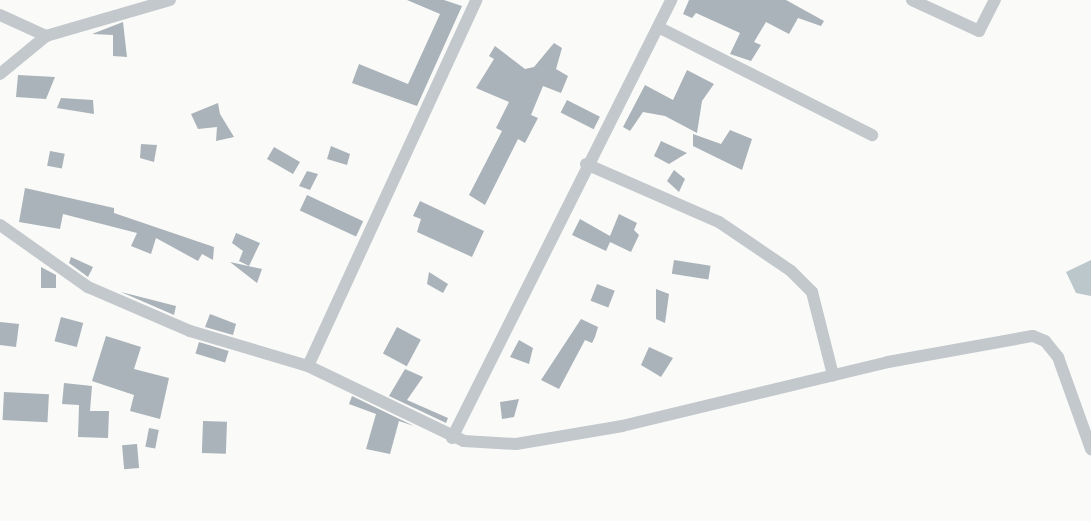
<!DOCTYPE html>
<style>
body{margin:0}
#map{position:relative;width:1091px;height:521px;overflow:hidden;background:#fafaf8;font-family:Roboto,sans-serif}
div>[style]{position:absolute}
.water>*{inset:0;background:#bbc7cb}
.building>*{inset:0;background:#aab3b9;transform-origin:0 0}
.street>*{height:12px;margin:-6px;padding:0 6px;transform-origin:6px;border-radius:6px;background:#c3c8cc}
span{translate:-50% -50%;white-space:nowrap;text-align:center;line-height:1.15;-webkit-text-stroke:6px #fff;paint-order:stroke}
</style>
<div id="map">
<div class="water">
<div style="clip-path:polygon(1091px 260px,1091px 296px,1076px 293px,1066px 272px)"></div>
</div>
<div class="building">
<div style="clip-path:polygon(407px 0,444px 0,462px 6px,417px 106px,352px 83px,359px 64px,408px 84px,440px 14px)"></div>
<div style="clip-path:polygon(689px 0,786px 0,824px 21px,821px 26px,798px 18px,789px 34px,766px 22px,754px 42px,761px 45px,751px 61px,730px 54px,740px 33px,696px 13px,692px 18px,683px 14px)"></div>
<div style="clip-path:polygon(123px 22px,127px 57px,113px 56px,113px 35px,92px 34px)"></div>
<div style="clip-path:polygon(554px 43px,562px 48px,556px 69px,568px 76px,561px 93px,543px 86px,531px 115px,538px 118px,525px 143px,518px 139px,485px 205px,469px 195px,502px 131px,496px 128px,509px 102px,476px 88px,494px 59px,489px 56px,495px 46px,525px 69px,534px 67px)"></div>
<div style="clip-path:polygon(687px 70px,714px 84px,702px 101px,697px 133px,665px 116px,643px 112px,630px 131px,623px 127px,645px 85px,673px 100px)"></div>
<div style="clip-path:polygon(18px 75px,55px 77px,46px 99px,16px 97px)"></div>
<div style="clip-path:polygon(61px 98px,93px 100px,94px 114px,57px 108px)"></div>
<div style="left:567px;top:100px;width:37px;height:14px;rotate:27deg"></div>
<div style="clip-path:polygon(218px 103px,220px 114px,234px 137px,216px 141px,217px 127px,198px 129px,191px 114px)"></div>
<div style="clip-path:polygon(730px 130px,752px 139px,742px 170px,693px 146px,693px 134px,721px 144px)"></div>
<div style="clip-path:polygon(661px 141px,687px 153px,669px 164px,654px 156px)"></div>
<div style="clip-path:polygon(141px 144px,157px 145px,154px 162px,140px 158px)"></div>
<div style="clip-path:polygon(331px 146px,350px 154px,347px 165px,327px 159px)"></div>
<div style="left:274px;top:147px;width:30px;height:14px;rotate:30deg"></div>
<div style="left:50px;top:151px;width:15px;height:15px;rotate:11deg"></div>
<div style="clip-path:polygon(674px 170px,685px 179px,679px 192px,667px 181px)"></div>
<div style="clip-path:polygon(307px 171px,318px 174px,310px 190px,299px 186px)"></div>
<div style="clip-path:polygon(25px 188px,114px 208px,114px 213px,214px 247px,213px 260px,202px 254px,198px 261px,156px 238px,151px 254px,131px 246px,137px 233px,63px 214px,60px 229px,19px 222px)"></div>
<div style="left:307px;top:195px;width:62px;height:17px;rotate:25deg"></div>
<div style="clip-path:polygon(420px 201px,484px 231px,472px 257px,417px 232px,421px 219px,413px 216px)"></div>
<div style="clip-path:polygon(619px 214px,637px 223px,634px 230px,639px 235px,631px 252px,610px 242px,606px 251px,572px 235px,580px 219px,610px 236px)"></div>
<div style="clip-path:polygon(236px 233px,260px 243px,249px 266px,239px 261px,243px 251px,232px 243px)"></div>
<div style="clip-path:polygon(71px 257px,93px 267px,88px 277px,69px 263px)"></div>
<div style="left:674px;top:260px;width:37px;height:14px;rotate:9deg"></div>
<div style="clip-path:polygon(230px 262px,262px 269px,257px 283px)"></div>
<div style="clip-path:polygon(41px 267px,56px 275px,56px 288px,41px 288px)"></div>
<div style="clip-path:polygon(429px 272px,448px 284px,443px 293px,427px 284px)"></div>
<div style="left:597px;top:284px;width:19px;height:18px;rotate:21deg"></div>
<div style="clip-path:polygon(656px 289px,669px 294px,665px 323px,656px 319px)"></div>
<div style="clip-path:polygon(121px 292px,176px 306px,174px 315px)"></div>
<div style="clip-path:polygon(210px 314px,236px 324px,233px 335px,205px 327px)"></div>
<div style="left:61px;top:317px;width:23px;height:25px;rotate:15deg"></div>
<div style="clip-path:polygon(581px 319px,598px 327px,595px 337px,592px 343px,585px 340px,559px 389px,541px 380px)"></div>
<div style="clip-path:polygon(0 322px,19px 324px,16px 347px,0 345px)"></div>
<div style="left:397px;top:327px;width:27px;height:30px;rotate:28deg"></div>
<div style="clip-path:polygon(106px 336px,141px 347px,134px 369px,169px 378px,160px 419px,130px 411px,134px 395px,92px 381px)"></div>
<div style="clip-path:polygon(519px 340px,533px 348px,529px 364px,510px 357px)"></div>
<div style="left:199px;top:342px;width:31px;height:12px;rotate:17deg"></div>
<div style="clip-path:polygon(649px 347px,673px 358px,661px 377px,641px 365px)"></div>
<div style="clip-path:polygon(405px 369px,423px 377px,407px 400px,448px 418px,446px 423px,389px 396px)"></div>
<div style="clip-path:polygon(64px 383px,92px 386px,90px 411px,109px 411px,108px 438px,78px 437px,79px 405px,62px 404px)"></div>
<div style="left:4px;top:392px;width:45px;height:28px;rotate:3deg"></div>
<div style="clip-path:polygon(352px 396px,414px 426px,399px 421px,390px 454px,366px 449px,376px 414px,349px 404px)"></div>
<div style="clip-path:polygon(519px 399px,514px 417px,502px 419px,500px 402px)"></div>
<div style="left:203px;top:421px;width:24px;height:32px;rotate:2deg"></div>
<div style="left:149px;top:428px;width:10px;height:19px;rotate:11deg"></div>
<div style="left:137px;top:444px;width:24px;height:15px;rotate:85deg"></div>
</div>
<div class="street">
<div style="left:912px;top:0;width:74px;rotate:24.8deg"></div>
<div style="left:979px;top:31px;width:35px;rotate:-63deg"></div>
<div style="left:0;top:15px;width:51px;rotate:24.5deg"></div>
<div style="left:658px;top:27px;width:240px;rotate:26.8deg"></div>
<div style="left:0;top:74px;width:60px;rotate:-39.6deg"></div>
<div style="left:46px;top:36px;width:129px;rotate:-16.2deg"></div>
<div style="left:586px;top:164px;width:145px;rotate:23.6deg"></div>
<div style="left:719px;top:222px;width:87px;rotate:34.2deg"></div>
<div style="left:791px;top:271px;width:30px;rotate:45deg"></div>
<div style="left:812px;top:292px;width:86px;rotate:75.8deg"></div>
<div style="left:0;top:225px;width:108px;rotate:35.2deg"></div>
<div style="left:88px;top:287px;width:111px;rotate:23.3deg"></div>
<div style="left:190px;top:331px;width:123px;rotate:16.5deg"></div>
<div style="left:308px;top:366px;width:173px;rotate:25.7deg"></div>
<div style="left:464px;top:441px;width:52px;rotate:3.3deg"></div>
<div style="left:516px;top:444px;width:108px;rotate:-9.6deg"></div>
<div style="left:622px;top:426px;width:274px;rotate:-13.5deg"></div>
<div style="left:888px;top:362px;width:147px;rotate:-10.2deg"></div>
<div style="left:1033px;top:336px;width:13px;rotate:23deg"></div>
<div style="left:1045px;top:341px;width:21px;rotate:51deg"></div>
<div style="left:1058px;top:357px;width:98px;rotate:70.3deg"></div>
<div style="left:308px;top:366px;width:403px;rotate:-65.3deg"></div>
<div style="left:452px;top:438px;width:490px;rotate:-63.4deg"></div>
</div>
</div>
